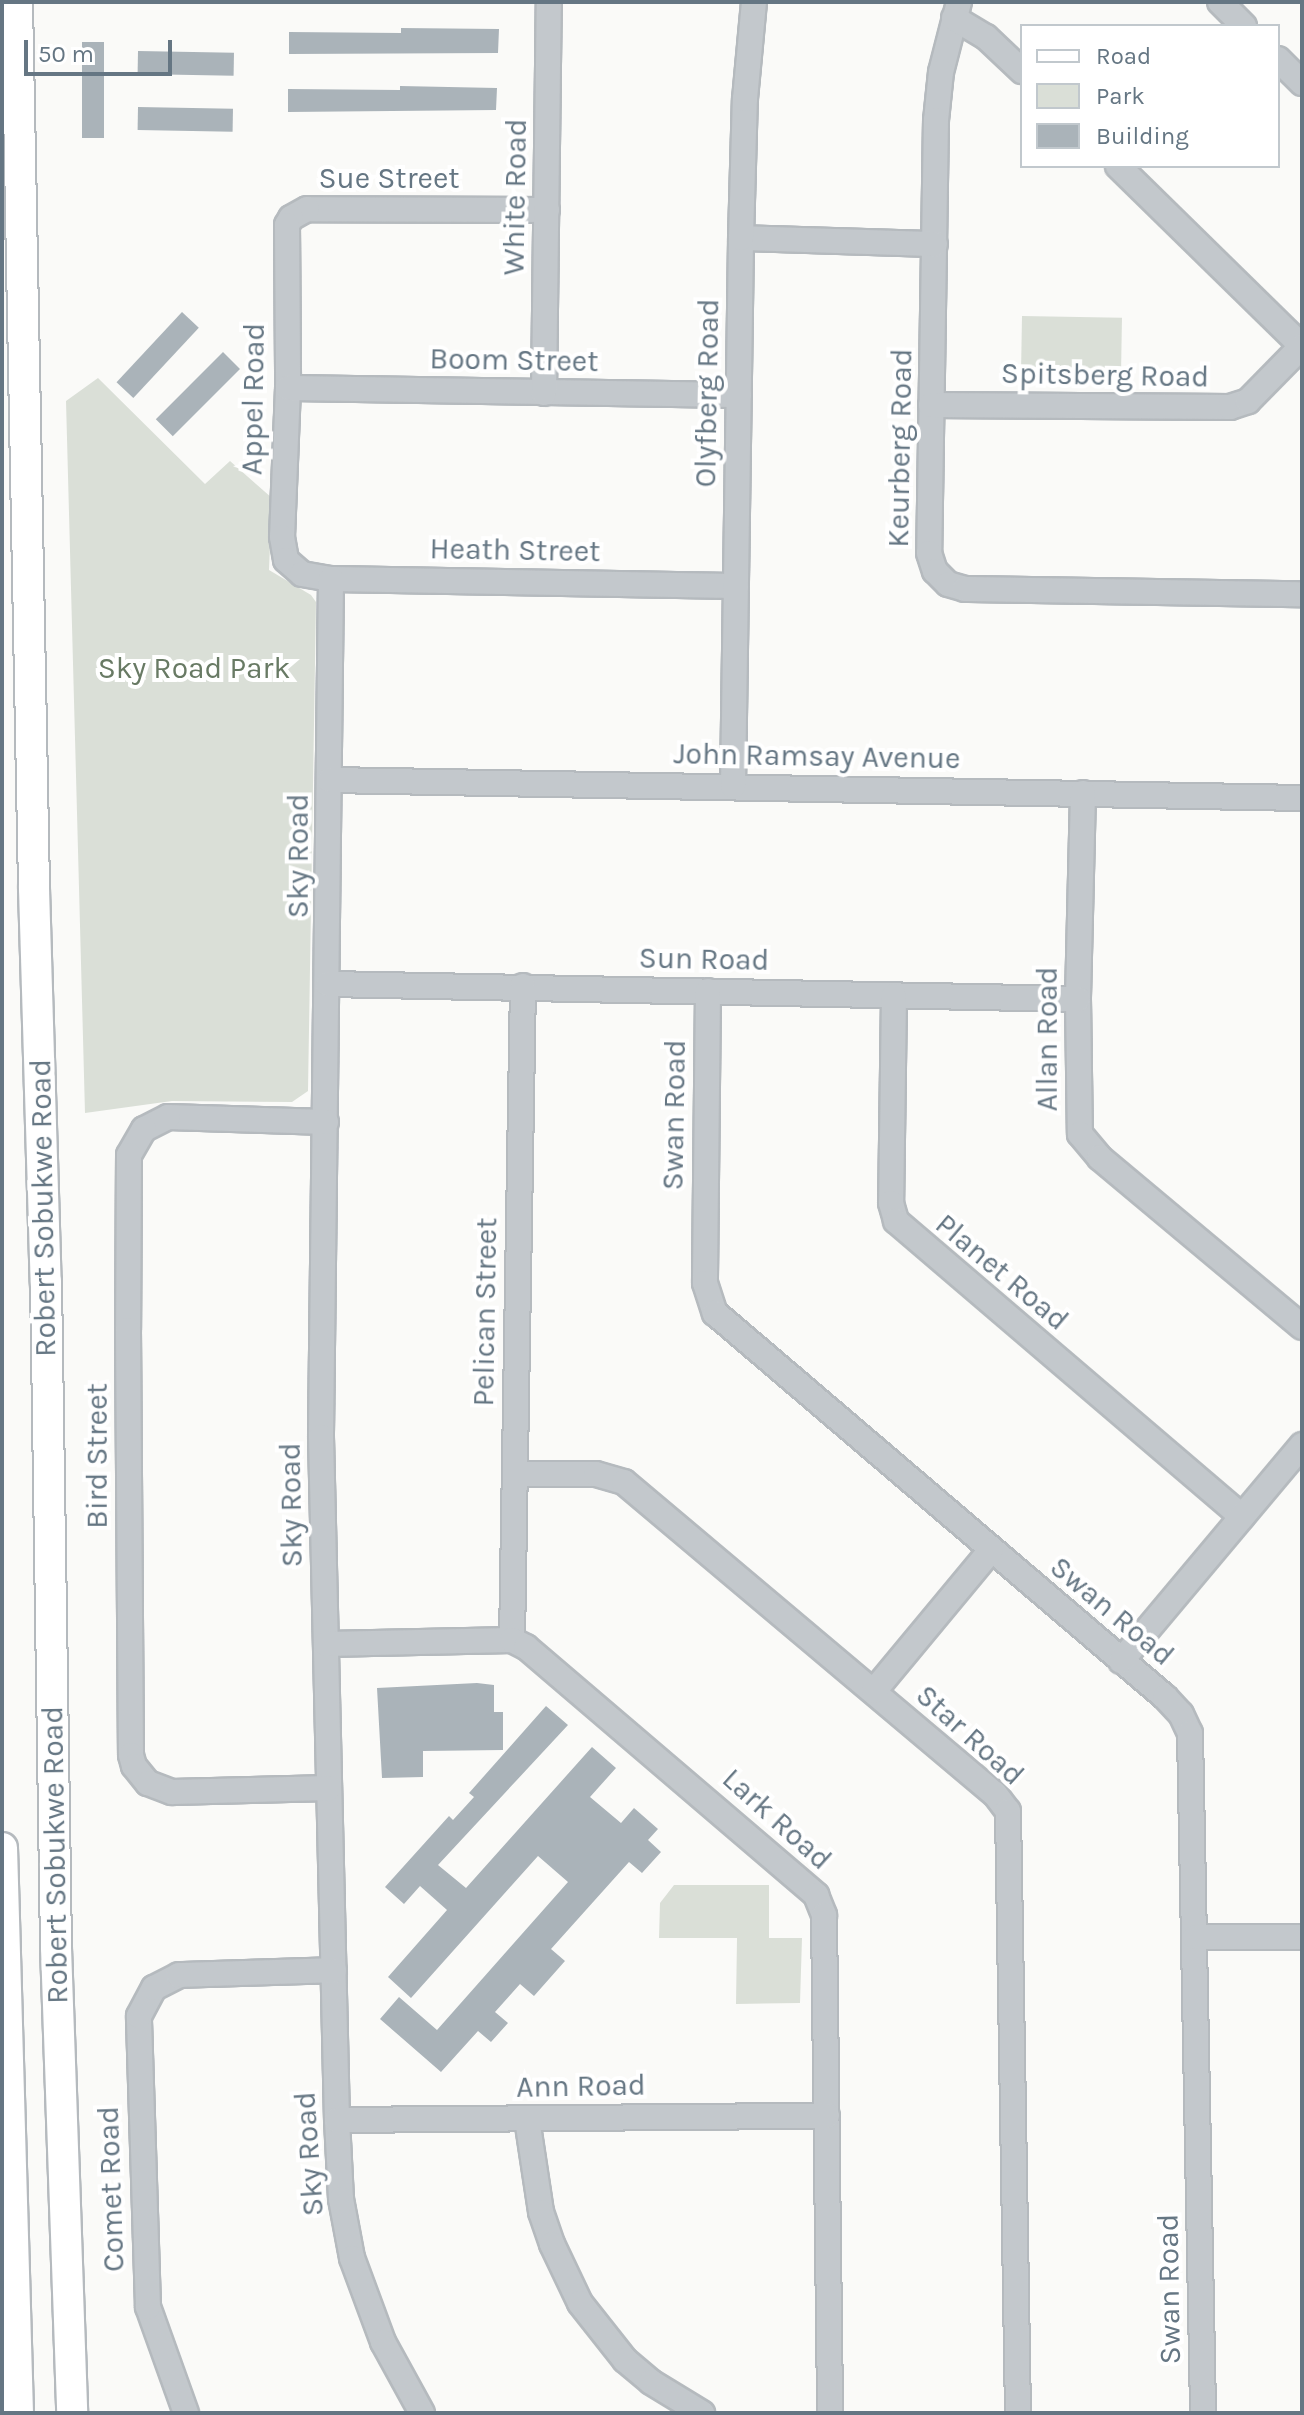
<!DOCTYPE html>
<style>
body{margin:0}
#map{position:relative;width:1304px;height:2415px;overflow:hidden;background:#fafaf8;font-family:Karla,sans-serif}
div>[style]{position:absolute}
.green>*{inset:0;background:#dadfd7;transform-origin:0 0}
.building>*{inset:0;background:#aab3b9;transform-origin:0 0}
.roads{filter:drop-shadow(2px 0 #b5babe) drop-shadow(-2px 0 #b5babe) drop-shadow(0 2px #b5babe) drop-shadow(0 -2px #b5babe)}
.minor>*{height:24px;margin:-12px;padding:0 12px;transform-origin:12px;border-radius:12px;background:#c3c8cc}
.major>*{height:30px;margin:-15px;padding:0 15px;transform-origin:15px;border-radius:15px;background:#fff}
span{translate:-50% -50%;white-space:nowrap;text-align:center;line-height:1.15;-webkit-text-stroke:8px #fff;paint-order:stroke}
.street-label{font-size:30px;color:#657683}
.park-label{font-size:30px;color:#687a64}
.frame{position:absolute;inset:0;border:4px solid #657683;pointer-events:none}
.legend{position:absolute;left:1020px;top:24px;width:260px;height:144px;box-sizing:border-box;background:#fff;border:2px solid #c1c8cd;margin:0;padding:10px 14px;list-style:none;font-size:24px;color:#657683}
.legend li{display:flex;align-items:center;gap:16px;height:40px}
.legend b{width:40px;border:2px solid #c1c8cd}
.scale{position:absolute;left:24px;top:40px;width:148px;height:36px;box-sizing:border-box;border:4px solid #657683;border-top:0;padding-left:10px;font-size:24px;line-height:28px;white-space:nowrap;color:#657683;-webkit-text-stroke:6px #fff;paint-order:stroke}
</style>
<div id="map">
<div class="green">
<div style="left:1022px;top:316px;width:100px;height:51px;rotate:1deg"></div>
<div style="clip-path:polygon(98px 378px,205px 484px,230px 461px,272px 498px,269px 570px,311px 595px,316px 602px,308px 1091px,292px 1102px,172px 1101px,85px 1113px,66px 401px)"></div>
<div style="clip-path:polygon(674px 1885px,769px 1885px,769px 1938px,802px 1938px,800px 2003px,736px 2004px,737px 1938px,659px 1938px,660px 1903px)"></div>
</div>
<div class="building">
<div style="clip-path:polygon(401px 28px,499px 29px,498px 53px,289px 54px,289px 32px,401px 33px)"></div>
<div style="left:82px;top:42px;width:22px;height:96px"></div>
<div style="left:138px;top:51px;width:96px;height:23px;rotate:1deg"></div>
<div style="clip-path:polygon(400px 86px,497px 88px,496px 110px,288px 112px,288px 89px,400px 90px)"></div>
<div style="left:138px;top:107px;width:95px;height:23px;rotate:1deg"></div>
<div style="left:182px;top:312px;width:23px;height:96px;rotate:43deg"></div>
<div style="left:223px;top:352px;width:24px;height:95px;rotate:45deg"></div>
<div style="clip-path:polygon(477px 1683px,494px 1685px,494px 1712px,503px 1712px,503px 1750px,423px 1751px,423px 1777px,382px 1778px,377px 1688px)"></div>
<div style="clip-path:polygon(546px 1706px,568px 1725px,438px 1865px,466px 1888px,592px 1747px,616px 1768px,590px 1797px,621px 1823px,634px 1808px,658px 1829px,648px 1840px,661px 1852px,642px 1873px,629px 1862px,551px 1949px,565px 1961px,534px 1996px,520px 1984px,495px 2012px,508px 2023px,491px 2042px,478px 2031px,441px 2072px,380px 2019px,399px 1997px,437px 2030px,568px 1882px,538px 1856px,411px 1998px,388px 1977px,447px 1910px,420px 1886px,404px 1904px,385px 1887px,449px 1816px,453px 1820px,474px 1797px,469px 1793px)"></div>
</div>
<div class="roads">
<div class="minor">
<div style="left:959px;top:2px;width:72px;rotate:104.4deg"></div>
<div style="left:941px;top:72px;width:48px;rotate:95.9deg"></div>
<div style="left:936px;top:120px;width:433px;rotate:90.9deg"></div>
<div style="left:929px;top:553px;width:19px;rotate:72deg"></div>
<div style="left:935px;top:571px;width:18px;rotate:45deg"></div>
<div style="left:948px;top:584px;width:18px;rotate:16deg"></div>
<div style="left:965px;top:589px;width:337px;rotate:0.9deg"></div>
<div style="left:1220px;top:2px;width:34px;rotate:45deg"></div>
<div style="left:954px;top:18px;width:37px;rotate:31deg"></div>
<div style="left:986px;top:37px;width:50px;rotate:43.4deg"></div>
<div style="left:1278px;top:59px;width:34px;rotate:45deg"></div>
<div style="left:1118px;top:166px;width:257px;rotate:44.4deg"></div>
<div style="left:547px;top:210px;width:240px;rotate:-179.8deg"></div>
<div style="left:307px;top:209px;width:18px;rotate:151deg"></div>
<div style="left:291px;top:218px;width:8px;rotate:120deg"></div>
<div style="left:287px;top:225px;width:163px;rotate:89.6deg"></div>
<div style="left:288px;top:388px;width:149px;rotate:92.3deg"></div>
<div style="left:282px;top:537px;width:23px;rotate:80deg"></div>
<div style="left:286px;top:560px;width:21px;rotate:41deg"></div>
<div style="left:302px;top:574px;width:29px;rotate:10deg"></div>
<div style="left:331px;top:579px;width:405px;rotate:1deg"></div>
<div style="left:741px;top:238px;width:194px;rotate:1.8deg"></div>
<div style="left:288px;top:388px;width:451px;rotate:0.9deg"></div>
<div style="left:544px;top:393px;width:391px;rotate:-89.3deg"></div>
<div style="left:931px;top:405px;width:299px;rotate:0.4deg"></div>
<div style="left:1230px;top:407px;width:19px;rotate:-18deg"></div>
<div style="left:1248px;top:401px;width:77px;rotate:-45.5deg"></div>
<div style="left:331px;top:579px;width:858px;rotate:90.67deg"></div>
<div style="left:321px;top:1437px;width:683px;rotate:88.66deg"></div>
<div style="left:337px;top:2120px;width:79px;rotate:87.1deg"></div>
<div style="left:341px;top:2199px;width:60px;rotate:79.4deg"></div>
<div style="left:352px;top:2258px;width:90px;rotate:69.7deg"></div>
<div style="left:383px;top:2342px;width:81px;rotate:61.2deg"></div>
<div style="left:330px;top:780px;width:972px;rotate:1.06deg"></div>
<div style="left:733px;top:786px;width:548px;rotate:-89.16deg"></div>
<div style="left:741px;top:238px;width:139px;rotate:-88.4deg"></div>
<div style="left:745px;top:99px;width:97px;rotate:-84.7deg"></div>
<div style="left:1083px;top:793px;width:206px;rotate:91.4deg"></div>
<div style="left:1078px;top:999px;width:135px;rotate:89.2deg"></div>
<div style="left:1080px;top:1134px;width:31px;rotate:50deg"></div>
<div style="left:1100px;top:1158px;width:263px;rotate:39.9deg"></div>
<div style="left:328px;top:984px;width:750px;rotate:1.15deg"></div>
<div style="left:708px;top:991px;width:292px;rotate:90.6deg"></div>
<div style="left:705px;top:1283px;width:32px;rotate:72deg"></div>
<div style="left:715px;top:1313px;width:592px;rotate:40.48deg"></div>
<div style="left:1165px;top:1697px;width:23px;rotate:47deg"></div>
<div style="left:1181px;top:1714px;width:21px;rotate:65deg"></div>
<div style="left:1190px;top:1733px;width:680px;rotate:88.9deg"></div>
<div style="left:894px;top:996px;width:207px;rotate:90.8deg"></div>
<div style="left:891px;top:1203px;width:19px;rotate:74deg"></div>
<div style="left:896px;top:1221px;width:455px;rotate:40.5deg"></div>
<div style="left:326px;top:1122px;width:158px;rotate:-178.2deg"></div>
<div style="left:168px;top:1117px;width:27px;rotate:153deg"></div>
<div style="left:144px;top:1129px;width:30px;rotate:120deg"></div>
<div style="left:129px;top:1155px;width:175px;rotate:90.3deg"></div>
<div style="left:128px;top:1330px;width:425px;rotate:89.6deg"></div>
<div style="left:131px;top:1755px;width:11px;rotate:75deg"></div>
<div style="left:134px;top:1766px;width:22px;rotate:51deg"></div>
<div style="left:148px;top:1783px;width:26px;rotate:21deg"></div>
<div style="left:172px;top:1792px;width:157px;rotate:-1.5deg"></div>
<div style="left:515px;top:1474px;width:81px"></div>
<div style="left:596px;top:1474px;width:29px;rotate:16deg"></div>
<div style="left:624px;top:1482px;width:485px;rotate:40.1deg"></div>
<div style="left:995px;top:1794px;width:21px;rotate:53deg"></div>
<div style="left:1008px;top:1811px;width:602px;rotate:89.05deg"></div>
<div style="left:512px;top:1640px;width:654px;rotate:-89.04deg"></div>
<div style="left:326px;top:1644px;width:186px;rotate:-1.2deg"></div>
<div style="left:512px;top:1640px;width:16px;rotate:27deg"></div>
<div style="left:526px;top:1647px;width:382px;rotate:40.5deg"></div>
<div style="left:816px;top:1895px;width:22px;rotate:68deg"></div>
<div style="left:824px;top:1915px;width:498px;rotate:89.3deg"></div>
<div style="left:1121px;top:1661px;width:282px;rotate:-50deg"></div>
<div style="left:874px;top:1691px;width:183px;rotate:-50.3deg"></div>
<div style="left:1195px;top:1937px;width:107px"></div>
<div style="left:527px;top:2119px;width:94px;rotate:81.4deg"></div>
<div style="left:541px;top:2212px;width:34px;rotate:71deg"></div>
<div style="left:552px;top:2244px;width:65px;rotate:64.6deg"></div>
<div style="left:580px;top:2303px;width:73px;rotate:51.7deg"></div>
<div style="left:625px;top:2360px;width:34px;rotate:40deg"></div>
<div style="left:651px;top:2382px;width:60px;rotate:31.3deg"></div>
<div style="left:337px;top:2120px;width:490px;rotate:-0.5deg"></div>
<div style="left:186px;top:2413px;width:113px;rotate:-109.7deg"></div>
<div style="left:148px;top:2307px;width:291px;rotate:-91.8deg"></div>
<div style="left:139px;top:2016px;width:32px;rotate:-62deg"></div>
<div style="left:154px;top:1988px;width:28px;rotate:-27deg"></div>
<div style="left:179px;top:1975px;width:155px;rotate:-1.8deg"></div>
</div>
<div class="major">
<div style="left:17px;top:2px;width:887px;rotate:88.9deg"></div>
<div style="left:34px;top:889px;width:393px;rotate:88.3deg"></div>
<div style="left:46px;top:1282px;width:666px;rotate:89.14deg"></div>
<div style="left:56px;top:1948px;width:465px;rotate:88deg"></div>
<div style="left:2px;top:1848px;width:565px;rotate:88.38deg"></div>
</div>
</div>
<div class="street-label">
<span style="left:389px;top:178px">Sue Street</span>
<span style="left:515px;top:197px;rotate:-89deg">White Road</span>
<span style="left:514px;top:360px;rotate:1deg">Boom Street</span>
<span style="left:1105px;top:375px;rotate:1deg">Spitsberg Road</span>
<span style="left:707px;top:393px;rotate:-89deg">Olyfberg Road</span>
<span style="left:253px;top:399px;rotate:-89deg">Appel Road</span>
<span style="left:900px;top:448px;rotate:-89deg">Keurberg Road</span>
<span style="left:515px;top:550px;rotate:1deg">Heath Street</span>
<span style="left:817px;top:756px;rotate:1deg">John Ramsay Avenue</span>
<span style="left:298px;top:856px;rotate:-90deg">Sky Road</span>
<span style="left:704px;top:959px;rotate:1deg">Sun Road</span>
<span style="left:1047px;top:1039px;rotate:-90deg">Allan Road</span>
<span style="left:674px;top:1115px;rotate:-89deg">Swan Road</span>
<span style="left:43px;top:1208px;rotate:-91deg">Robert Sobukwe Road</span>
<span style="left:1002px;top:1272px;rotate:40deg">Planet Road</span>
<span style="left:485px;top:1312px;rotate:-89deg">Pelican Street</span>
<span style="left:97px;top:1456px;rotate:-90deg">Bird Street</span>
<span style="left:291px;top:1505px;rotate:-91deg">Sky Road</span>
<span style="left:1112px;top:1611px;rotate:40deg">Swan Road</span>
<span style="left:970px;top:1735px;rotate:42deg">Star Road</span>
<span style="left:777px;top:1819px;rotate:42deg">Lark Road</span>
<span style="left:55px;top:1855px;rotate:-91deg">Robert Sobukwe Road</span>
<span style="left:581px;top:2086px;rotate:-1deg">Ann Road</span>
<span style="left:309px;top:2154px;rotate:-94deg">Sky Road</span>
<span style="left:111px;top:2189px;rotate:-92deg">Comet Road</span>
<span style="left:1169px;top:2289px;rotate:-91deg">Swan Road</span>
</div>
<div class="park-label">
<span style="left:194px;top:668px">Sky Road Park</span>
</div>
<div class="frame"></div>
<ul class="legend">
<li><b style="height:10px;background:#fff"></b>Road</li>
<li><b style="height:22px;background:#dadfd7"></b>Park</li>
<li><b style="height:22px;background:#aab3b9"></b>Building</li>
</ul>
<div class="scale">50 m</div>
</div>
